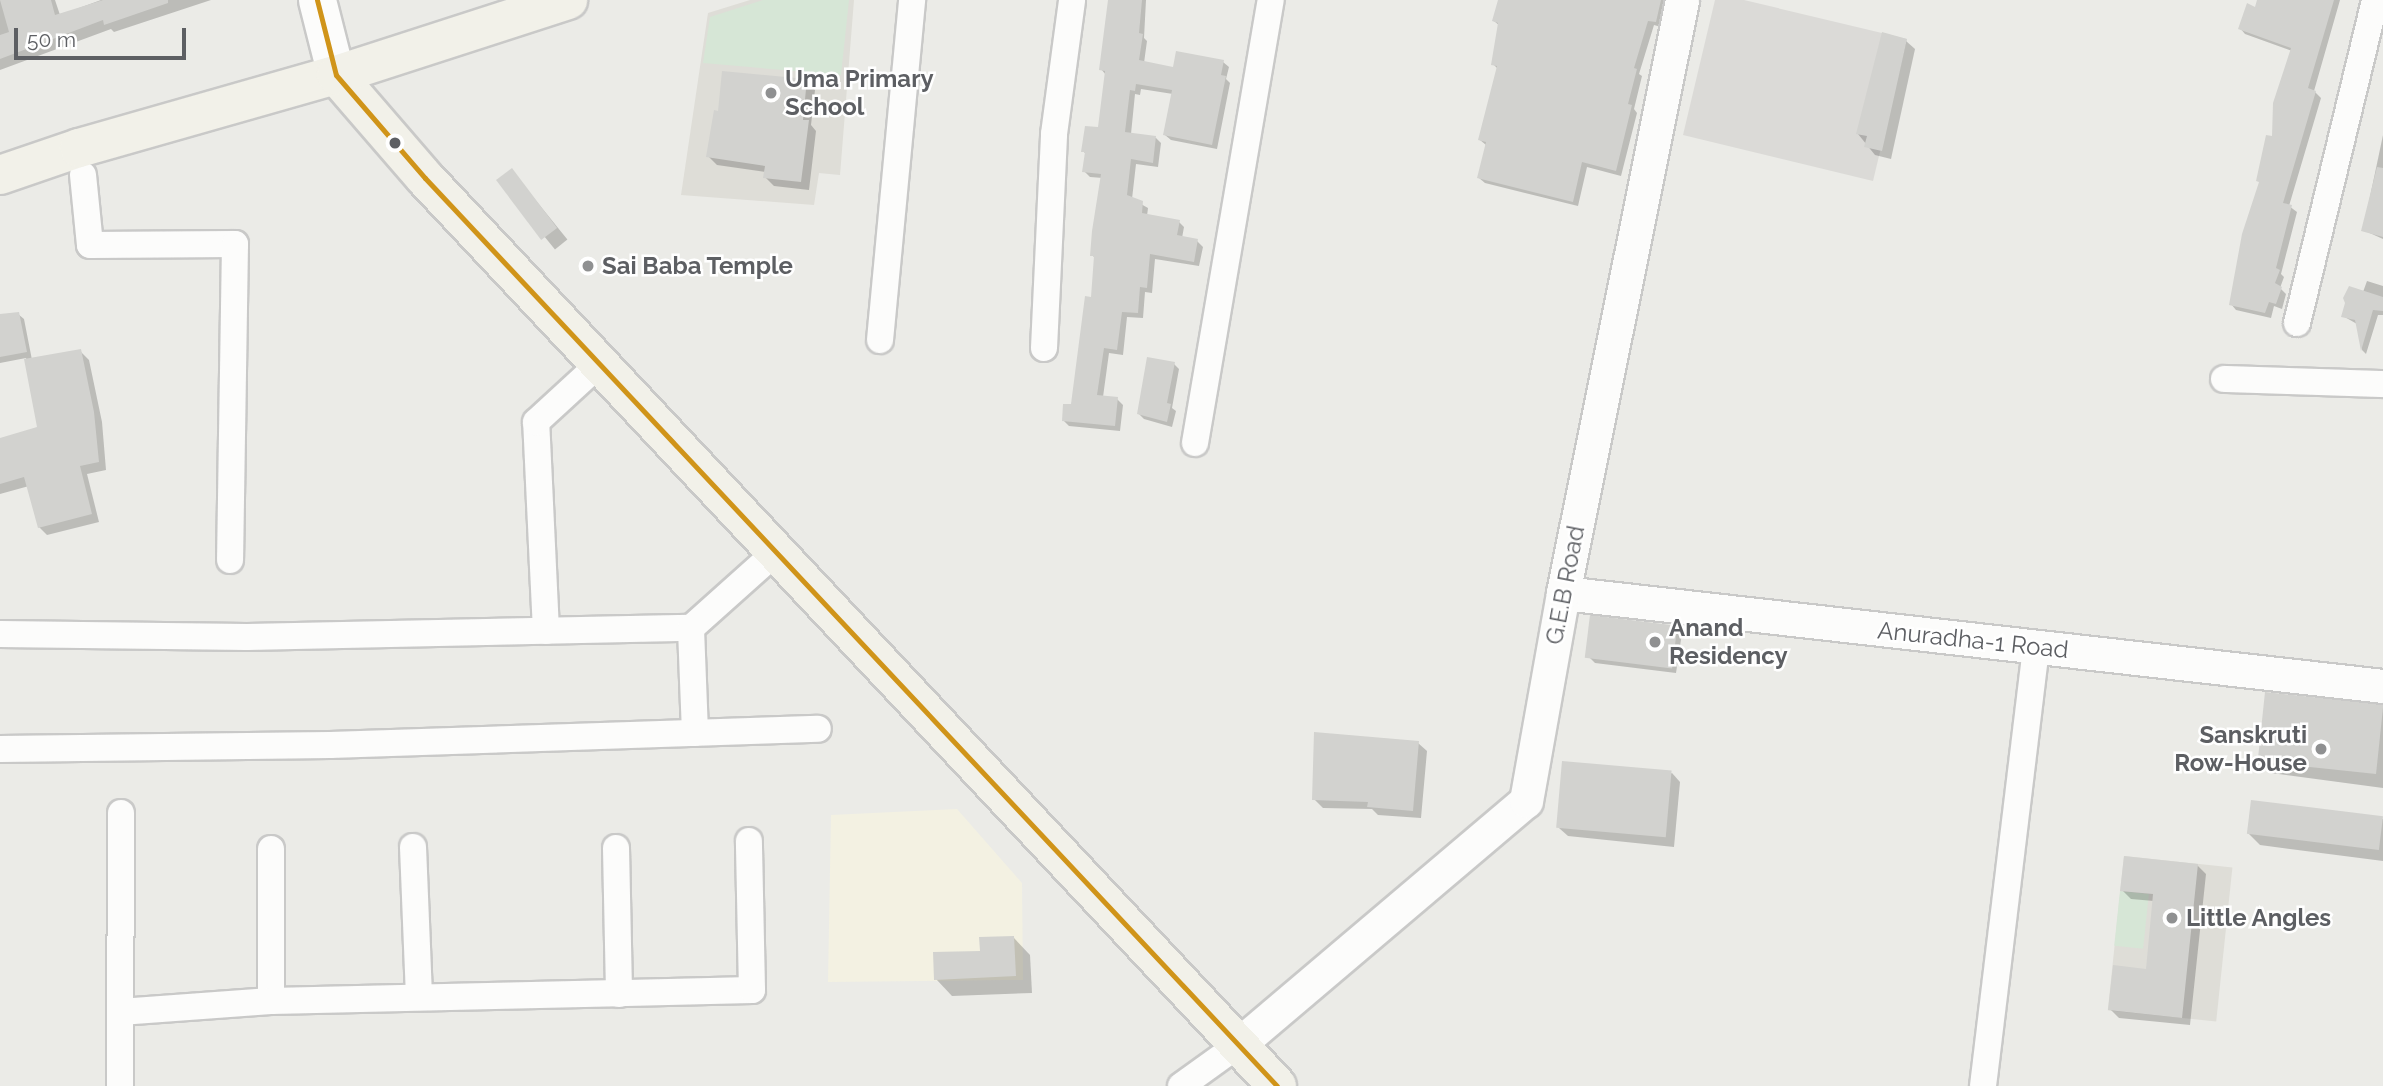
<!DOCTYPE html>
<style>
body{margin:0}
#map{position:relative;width:2383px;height:1086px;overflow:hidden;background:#ebebe7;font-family:Raleway,sans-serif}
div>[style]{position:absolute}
.commercial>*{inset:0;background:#f3f1e2}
.industrial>*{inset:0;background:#dbdad7}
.education>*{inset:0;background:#deddd7;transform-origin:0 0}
.green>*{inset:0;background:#d6e6d6;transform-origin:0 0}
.shadow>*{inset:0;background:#0003;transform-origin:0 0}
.building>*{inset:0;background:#d2d2cf;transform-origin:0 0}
.roads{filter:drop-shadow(2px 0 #c9c9c8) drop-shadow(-2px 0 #c9c9c8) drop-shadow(0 2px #c9c9c8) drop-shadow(0 -2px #c9c9c8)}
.minor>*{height:26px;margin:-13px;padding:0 13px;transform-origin:13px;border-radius:13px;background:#fcfcfb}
.tertiary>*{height:33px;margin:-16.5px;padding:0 16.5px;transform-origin:16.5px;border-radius:16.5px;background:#fcfcfb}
.secondary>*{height:37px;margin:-18.5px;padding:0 18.5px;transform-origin:18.5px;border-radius:18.5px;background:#fcfcfb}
.primary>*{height:38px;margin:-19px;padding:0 19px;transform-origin:19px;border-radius:19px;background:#f2f1e9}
.bus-1>*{height:5px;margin:-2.5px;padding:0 2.5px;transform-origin:2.5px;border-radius:2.5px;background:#d09419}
.dots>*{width:19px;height:19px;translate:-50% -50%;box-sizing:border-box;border:4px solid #fff;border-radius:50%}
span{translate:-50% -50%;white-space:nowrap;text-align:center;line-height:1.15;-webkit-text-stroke:5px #fff;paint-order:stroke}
.poi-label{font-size:24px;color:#5d5f63;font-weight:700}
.left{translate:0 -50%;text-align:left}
.right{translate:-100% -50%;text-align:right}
.street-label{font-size:24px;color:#5d5f63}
.scale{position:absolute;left:14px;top:28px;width:172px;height:32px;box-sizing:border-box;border:4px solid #5d5f63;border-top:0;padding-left:9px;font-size:21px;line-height:24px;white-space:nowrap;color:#5d5f63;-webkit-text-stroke:5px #fff;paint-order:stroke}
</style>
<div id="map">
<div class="commercial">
<div style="clip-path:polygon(957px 809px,1022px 883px,1023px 980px,828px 982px,831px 815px)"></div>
</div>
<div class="industrial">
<div style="clip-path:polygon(1715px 0,1744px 0,1907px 39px,1873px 181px,1683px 135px)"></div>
</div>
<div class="education">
<div style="clip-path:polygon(750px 0,854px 0,840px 175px,819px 173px,814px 205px,681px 195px,708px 13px)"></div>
<div style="left:2124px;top:856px;width:109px;height:155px;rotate:6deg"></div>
</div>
<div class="green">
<div style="clip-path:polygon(763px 0,849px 0,841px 75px,703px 63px,710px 17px)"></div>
<div style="left:2120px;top:891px;width:29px;height:55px;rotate:6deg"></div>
</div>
<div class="shadow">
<div style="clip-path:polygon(0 0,55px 0,60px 15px,101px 0,211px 0,114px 32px,111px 29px,0 70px)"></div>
<div style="clip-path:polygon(1109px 0,1146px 0,1144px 38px,1147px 41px,1144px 63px,1175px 69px,1223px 62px,1229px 67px,1226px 79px,1230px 83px,1217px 149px,1171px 140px,1165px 135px,1173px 94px,1141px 89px,1140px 95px,1135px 94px,1131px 134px,1156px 138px,1161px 143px,1158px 167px,1136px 164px,1132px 199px,1148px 208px,1147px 216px,1179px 222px,1184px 227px,1182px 238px,1197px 241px,1203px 247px,1199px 266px,1155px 259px,1152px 293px,1145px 292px,1143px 318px,1127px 317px,1123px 355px,1109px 353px,1103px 397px,1117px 399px,1123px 405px,1120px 431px,1069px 426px,1063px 420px,1073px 406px,1092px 299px,1096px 259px,1092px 255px,1103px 178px,1090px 177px,1084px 171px,1086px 154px,1083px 151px,1099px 129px,1106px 75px,1101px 69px)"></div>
<div style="clip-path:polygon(1501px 0,1667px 0,1661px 27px,1654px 25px,1639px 74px,1642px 76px,1634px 109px,1637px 113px,1621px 176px,1587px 167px,1578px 206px,1485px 183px,1479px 178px,1486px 145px,1480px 140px,1498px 69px,1493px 64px,1500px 26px,1494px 21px)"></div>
<div style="clip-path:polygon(2289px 0,2340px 0,2314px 91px,2321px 98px,2289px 206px,2297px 212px,2281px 274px,2284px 277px,2280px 288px,2286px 294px,2282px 309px,2274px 306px,2271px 318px,2236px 310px,2231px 304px,2274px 138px,2292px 51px,2245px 34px,2240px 28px)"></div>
<div style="clip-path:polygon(1906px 41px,1915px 49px,1891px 159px,1875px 155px,1858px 134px)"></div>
<div style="clip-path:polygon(806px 81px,815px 90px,811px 125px,816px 131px,809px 190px,774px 186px,765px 177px,766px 172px,717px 165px,708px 156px)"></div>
<div style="clip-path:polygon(2383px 135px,2383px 239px,2363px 230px)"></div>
<div style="left:512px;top:171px;width:88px;height:16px;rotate:51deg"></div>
<div style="clip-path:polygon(2367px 281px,2383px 286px,2383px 315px,2378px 315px,2366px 354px,2362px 350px,2357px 324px,2343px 316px,2363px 292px)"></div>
<div style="clip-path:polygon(18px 314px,24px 319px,32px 360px,80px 351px,89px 360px,102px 422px,106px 470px,87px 474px,99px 522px,47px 535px,39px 527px,29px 486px,0 494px,0 439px,39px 428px,26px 358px,0 363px,0 316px)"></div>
<div style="clip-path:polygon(1174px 364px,1179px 369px,1172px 408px,1176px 411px,1172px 427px,1144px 419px,1139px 414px)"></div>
<div style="clip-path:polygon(1676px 627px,1682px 633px,1676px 673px,1595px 663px,1590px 658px)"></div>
<div style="clip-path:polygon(2383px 707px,2383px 788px,2271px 773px,2259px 762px)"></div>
<div style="clip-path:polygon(1418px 743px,1427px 751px,1421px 818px,1378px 815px,1372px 809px,1323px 808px,1314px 799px)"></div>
<div style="clip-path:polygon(1672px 773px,1680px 782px,1674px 847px,1568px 836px,1559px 828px)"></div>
<div style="clip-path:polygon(2383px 819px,2383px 861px,2260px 845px,2248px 833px)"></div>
<div style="clip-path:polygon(2197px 865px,2206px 874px,2190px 1025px,2119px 1018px,2110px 1009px,2148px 971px,2154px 901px,2131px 899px,2122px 890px)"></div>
<div style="clip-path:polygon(1014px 938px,1030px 955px,1032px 993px,952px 996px,936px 979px)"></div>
</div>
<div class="building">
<div style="clip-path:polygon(0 0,51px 0,55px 15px,103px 0,168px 0,168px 3px,104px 25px,103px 20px,0 59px,0 35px,9px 32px)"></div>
<div style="clip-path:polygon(1108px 0,1142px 0,1139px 33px,1143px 34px,1139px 60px,1173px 67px,1176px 51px,1224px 60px,1221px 75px,1226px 76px,1212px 145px,1163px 135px,1172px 90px,1136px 84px,1135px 91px,1130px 90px,1125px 132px,1156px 136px,1153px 163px,1131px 159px,1127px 195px,1143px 201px,1142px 213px,1180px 220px,1177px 235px,1198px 239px,1194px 262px,1150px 254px,1147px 288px,1140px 287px,1138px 313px,1122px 312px,1117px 350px,1104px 348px,1097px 395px,1118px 397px,1115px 426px,1062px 421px,1063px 404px,1071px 404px,1085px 296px,1091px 297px,1094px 256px,1090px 256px,1092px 231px,1101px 174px,1082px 172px,1085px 152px,1081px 152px,1085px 126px,1098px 127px,1105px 71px,1099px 70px)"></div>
<div style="clip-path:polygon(1498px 0,1661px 0,1656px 22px,1648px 21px,1634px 68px,1637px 69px,1628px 104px,1632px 105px,1616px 171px,1582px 162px,1573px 202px,1477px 178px,1486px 142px,1478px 140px,1497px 66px,1491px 65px,1498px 23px,1492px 21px)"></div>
<div style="clip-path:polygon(2257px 0,2334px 0,2308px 88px,2316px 91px,2283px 203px,2292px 205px,2276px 268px,2280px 270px,2275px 283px,2282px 287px,2276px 304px,2269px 302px,2265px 313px,2229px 305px,2242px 234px,2259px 182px,2256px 181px,2266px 135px,2272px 136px,2273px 103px,2291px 48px,2238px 29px,2247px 3px,2255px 7px)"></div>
<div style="clip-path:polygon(1882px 32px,1907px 39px,1882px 151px,1864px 147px,1867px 136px,1856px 134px)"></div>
<div style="clip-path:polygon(722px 71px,807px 79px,803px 120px,809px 120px,801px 182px,763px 178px,765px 166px,706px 157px,714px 110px,718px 111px)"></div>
<div style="clip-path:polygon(2377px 167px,2383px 168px,2383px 237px,2361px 231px)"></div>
<div style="left:512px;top:168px;width:75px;height:20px;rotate:53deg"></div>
<div style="clip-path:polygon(2349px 286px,2383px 297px,2383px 311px,2373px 310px,2361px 351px,2355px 320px,2341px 317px,2345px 303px,2343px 298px)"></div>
<div style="clip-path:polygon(19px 312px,27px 352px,0 357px,0 314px)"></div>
<div style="clip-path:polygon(81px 349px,94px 412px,99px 462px,80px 466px,92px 514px,38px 528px,24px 477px,0 484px,0 438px,37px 427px,24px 359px)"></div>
<div style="clip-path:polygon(1147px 357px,1175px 362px,1167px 403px,1171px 404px,1167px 422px,1137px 414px)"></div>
<div style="left:1590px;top:615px;width:88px;height:43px;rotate:7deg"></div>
<div style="left:2265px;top:692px;width:119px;height:70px;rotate:6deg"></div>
<div style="clip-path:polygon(1314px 732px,1419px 741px,1413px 811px,1367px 807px,1368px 802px,1312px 800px)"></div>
<div style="left:1562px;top:761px;width:110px;height:67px;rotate:5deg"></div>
<div style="left:2251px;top:800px;width:133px;height:34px;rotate:7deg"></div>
<div style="clip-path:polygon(2124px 856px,2198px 864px,2182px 1018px,2108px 1010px,2113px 965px,2146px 969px,2153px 894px,2120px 891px)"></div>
<div style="clip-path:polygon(1014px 936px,1016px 976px,934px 980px,933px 952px,980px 951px,979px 937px)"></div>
</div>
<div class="roads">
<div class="minor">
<div style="left:83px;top:175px;width:70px;rotate:84.3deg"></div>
<div style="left:90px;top:245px;width:145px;rotate:-0.4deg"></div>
<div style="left:235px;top:244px;width:316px;rotate:90.9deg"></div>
<div style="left:2297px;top:323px;width:332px;rotate:-76.4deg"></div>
<div style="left:880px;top:340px;width:342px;rotate:-84.6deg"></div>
<div style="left:1044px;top:348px;width:214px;rotate:-87.3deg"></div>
<div style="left:1054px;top:134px;width:135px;rotate:-82.3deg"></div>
<div style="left:2224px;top:379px;width:159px;rotate:1.8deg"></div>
<div style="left:1195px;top:443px;width:449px;rotate:-80.3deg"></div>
<div style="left:546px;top:631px;width:209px;rotate:-92.7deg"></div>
<div style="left:536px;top:422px;width:86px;rotate:-42.6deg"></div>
<div style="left:0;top:634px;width:247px;rotate:0.7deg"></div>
<div style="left:247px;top:637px;width:444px;rotate:-1.2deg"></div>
<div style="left:695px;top:733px;width:105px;rotate:-92.2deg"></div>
<div style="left:691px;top:628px;width:114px;rotate:-41.8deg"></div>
<div style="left:0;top:749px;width:330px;rotate:-0.7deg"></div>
<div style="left:330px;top:745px;width:488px;rotate:-1.9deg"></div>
<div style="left:413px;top:847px;width:149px;rotate:87.7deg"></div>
<div style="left:616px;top:848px;width:146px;rotate:88.8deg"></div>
<div style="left:271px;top:1001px;width:152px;rotate:-90deg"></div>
<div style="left:120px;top:1012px;width:151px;rotate:-4.2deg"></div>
<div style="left:271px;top:1001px;width:481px;rotate:-1.3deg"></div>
<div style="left:752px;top:990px;width:149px;rotate:-91.2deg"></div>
<div style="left:120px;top:1086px;width:273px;rotate:-89.8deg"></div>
<div style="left:1181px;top:1086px;width:70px;rotate:-35.7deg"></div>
<div style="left:1983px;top:1086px;width:442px;rotate:-83.1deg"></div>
</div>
<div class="tertiary">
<div style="left:1563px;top:593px;width:825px;rotate:6.47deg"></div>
<div style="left:1238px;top:1045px;width:377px;rotate:-40.3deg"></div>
<div style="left:1526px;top:801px;width:211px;rotate:-79.9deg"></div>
<div style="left:1563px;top:593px;width:605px;rotate:-78.65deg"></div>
</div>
<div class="secondary">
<div style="left:317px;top:0;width:77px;rotate:75.8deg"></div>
</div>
<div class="primary">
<div style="left:336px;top:75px;width:136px;rotate:49.2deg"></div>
<div style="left:425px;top:178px;width:1245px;rotate:46.82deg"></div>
<div style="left:0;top:175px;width:83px;rotate:-18.9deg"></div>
<div style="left:79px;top:148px;width:267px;rotate:-15.9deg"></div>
<div style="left:336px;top:75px;width:244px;rotate:-17.9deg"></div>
</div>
</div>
<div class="bus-1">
<div style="left:317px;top:0;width:77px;rotate:75.8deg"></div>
<div style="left:336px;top:75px;width:136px;rotate:49.2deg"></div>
<div style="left:425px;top:178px;width:1245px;rotate:46.82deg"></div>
</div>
<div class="dots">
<div style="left:771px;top:93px;background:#8f9091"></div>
<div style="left:395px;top:143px;background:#5d5f63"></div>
<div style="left:588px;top:266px;background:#8f9091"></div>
<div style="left:1655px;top:642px;background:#8f9091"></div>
<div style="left:2321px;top:749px;background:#8f9091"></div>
<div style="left:2172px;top:918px;background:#8f9091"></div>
</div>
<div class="poi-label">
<span class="left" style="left:785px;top:93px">Uma Primary<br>School</span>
<span class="left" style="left:602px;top:266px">Sai Baba Temple</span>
<span class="left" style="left:1669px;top:642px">Anand<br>Residency</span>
<span class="right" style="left:2307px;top:749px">Sanskruti<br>Row-House</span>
<span class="left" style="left:2186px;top:918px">Little Angles</span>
</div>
<div class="street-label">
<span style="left:1565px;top:585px;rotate:-79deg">G.E.B Road</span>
<span style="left:1973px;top:640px;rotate:6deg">Anuradha-1 Road</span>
</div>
<div class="scale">50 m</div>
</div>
